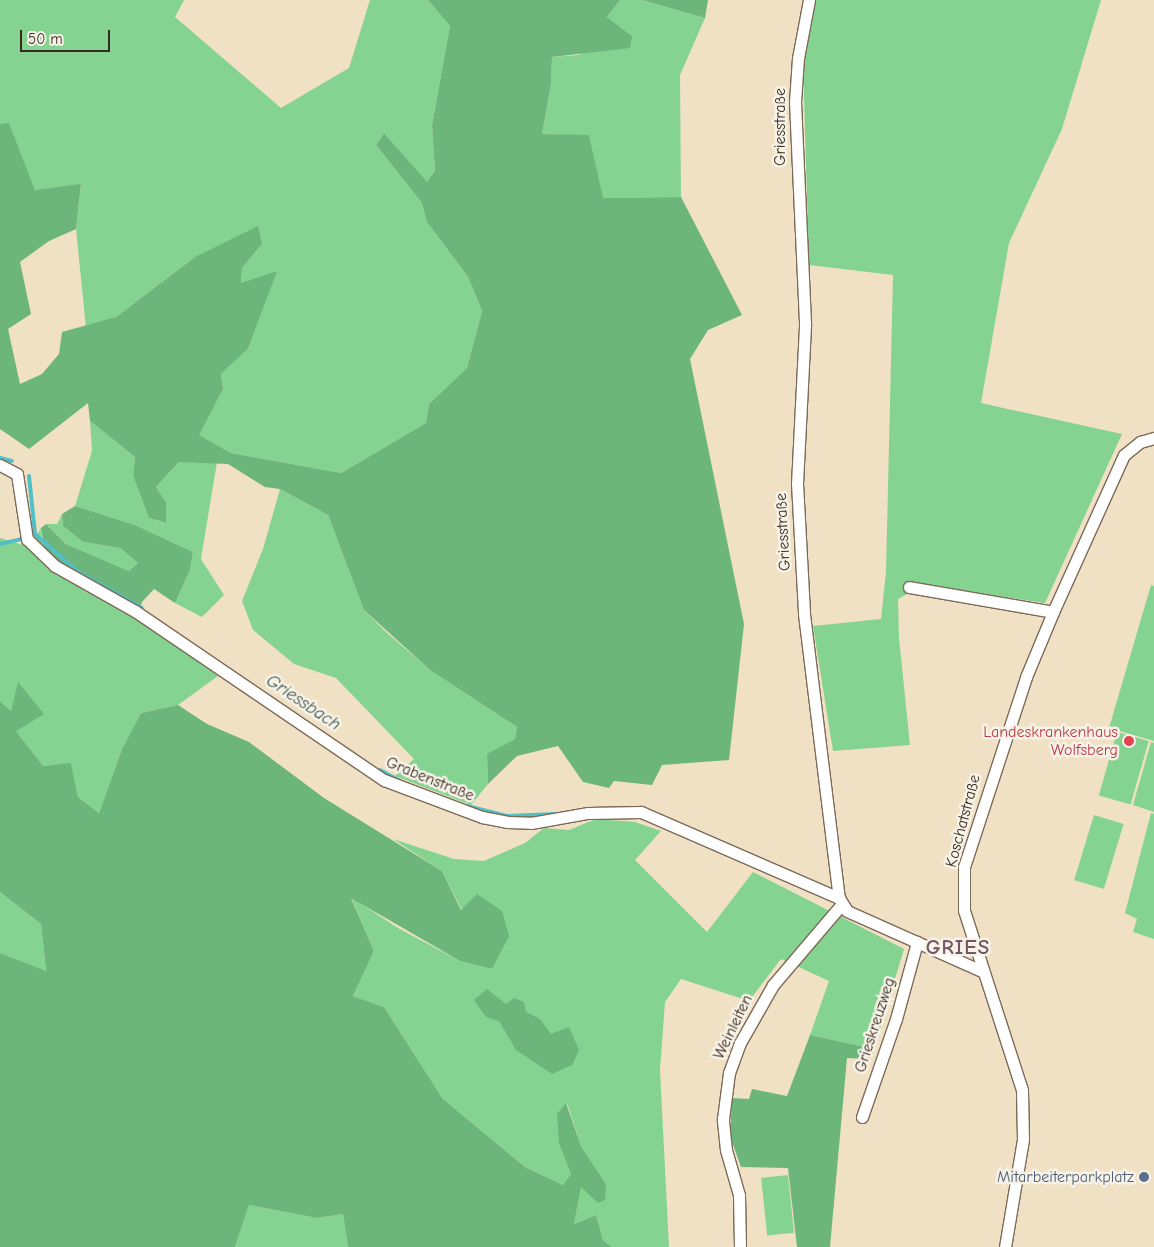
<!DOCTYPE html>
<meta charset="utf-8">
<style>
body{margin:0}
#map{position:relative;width:1154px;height:1247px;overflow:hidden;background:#f1e1c4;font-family:"Comic Neue",sans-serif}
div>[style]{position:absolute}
.green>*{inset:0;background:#85d391;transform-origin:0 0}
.forest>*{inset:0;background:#6cb57b}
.stream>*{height:4px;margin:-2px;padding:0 2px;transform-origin:2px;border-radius:2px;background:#50bfc6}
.roads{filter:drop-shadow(1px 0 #7b6a58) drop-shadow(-1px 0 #7b6a58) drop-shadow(0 1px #7b6a58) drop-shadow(0 -1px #7b6a58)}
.minor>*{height:11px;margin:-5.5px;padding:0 5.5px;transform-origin:5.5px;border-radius:5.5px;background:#fff}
.dots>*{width:14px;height:14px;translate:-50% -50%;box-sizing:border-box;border:2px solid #f7f3e8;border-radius:50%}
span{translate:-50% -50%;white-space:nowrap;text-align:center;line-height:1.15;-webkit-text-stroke:5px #f7f3e8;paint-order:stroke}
.street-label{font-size:16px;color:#3b2a1e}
.health-label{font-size:16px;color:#be3a42}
.right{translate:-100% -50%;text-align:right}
.service-label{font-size:16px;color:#4e5e75}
.water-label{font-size:18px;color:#415750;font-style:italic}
.district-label{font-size:21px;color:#745564;font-weight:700;letter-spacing:1px}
.scale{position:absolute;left:20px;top:30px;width:90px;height:22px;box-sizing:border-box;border:2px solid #3b2a1e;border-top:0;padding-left:6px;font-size:15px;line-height:18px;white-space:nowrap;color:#3b2a1e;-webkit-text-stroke:4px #f7f3e8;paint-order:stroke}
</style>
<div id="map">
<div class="green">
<div style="clip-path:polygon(0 0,184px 0,175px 17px,281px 108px,349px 68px,370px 0,428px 0,450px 26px,432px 125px,435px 171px,427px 183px,384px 133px,376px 145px,422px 203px,427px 222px,468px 277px,482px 311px,467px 368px,429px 404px,426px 423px,341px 473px,231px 453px,198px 435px,223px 389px,221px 374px,248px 349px,276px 272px,241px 284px,242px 268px,262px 244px,195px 257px,116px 317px,86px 328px,76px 229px,81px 185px,35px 190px,9px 124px,0 124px)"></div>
<div style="clip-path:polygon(620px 0,642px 0,705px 18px,680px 75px,681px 197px,602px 198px,589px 136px,542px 134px,551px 84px,552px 57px,578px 55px,632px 36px,607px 17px)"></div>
<div style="clip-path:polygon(807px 0,1101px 0,1062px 129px,1009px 243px,981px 403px,1122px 434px,1045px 603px,909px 583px,907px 594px,898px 599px,899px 638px,910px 745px,833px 751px,813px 626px,881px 619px,886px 572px,893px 275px,809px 265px,803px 64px)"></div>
<div style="clip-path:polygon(90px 421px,135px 457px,133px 476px,149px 518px,165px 523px,166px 502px,156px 487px,179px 462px,217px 462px,201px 559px,224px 595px,202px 617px,175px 603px,190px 570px,193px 552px,135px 525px,75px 506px,92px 451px)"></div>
<div style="clip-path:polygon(280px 489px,328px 515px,364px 610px,386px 632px,430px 670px,517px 727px,515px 739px,487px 755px,488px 784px,471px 805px,395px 776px,414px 759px,336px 678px,294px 664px,253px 630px,242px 601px,263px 549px)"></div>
<div style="clip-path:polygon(62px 514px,63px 526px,83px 542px,120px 548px,138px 563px,129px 571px,66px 544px,46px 524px,57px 524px)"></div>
<div style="clip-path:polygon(41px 528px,42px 542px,218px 676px,178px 705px,141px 713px,122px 749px,99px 813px,78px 797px,71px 764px,43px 766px,16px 731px,19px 682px,11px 711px,0 701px,0 538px,30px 547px)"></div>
<div style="clip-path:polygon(1151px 585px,1154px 586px,1154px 741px,1109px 728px)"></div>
<div style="left:1117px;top:732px;width:33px;height:66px;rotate:16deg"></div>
<div style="clip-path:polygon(1151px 742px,1154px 743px,1154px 812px,1133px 805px)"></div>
<div style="clip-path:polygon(1151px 813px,1154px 814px,1154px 939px,1133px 932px,1137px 919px,1125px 913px)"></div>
<div style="left:1094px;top:815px;width:31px;height:68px;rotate:17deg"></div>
<div style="clip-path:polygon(596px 819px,635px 822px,661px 831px,635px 860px,707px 932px,753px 872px,904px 949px,874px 1049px,810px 1035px,829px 981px,781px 959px,749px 1001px,681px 979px,665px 1002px,660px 1070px,669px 1247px,612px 1247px,603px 1240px,596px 1215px,574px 1224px,581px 1186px,606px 1184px,581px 1146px,567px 1103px,559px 1144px,571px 1174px,563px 1185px,525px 1167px,443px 1099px,384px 1007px,353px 996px,374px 951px,351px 897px,398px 928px,460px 961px,492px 969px,442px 871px,393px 839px,454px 859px,484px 861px,525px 843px,544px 828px,569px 830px)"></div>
<div style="clip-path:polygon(0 892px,41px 924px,46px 972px,0 953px)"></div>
<div style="left:788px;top:1175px;width:58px;height:27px;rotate:84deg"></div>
<div style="clip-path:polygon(249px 1205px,317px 1218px,343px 1214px,348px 1247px,235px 1247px)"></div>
</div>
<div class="forest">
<div style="clip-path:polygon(428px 0,620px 0,607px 17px,632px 36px,630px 48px,552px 57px,551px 84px,542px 134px,589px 135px,603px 198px,681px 197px,742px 315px,708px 330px,690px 359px,744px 624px,729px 760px,662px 765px,652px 785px,614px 781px,609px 788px,583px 782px,558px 746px,517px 756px,488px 784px,487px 754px,515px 739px,517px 727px,430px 670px,364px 610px,328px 515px,280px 489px,265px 487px,228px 464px,179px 462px,156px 487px,166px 502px,166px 523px,149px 518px,133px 476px,135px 457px,90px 421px,88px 403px,29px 449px,0 429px,0 124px,9px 123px,35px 190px,81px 184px,76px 229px,49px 241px,20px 262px,31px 314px,8px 329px,20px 384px,42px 374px,59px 354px,62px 332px,116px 317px,195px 257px,258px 226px,262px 244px,242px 268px,241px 283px,277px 271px,248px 349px,221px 374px,223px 389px,199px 435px,231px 453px,341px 473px,426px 423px,429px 404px,467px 368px,482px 311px,468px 277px,427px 222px,422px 203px,376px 145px,384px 133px,427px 182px,435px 171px,432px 125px,450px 26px)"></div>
<div style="clip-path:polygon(642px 0,708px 0,705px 18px)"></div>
<div style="clip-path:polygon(75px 506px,135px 525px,193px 552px,190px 570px,175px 603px,154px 589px,142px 602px,137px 615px,90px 593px,44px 546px,41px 528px,46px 524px,66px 544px,129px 571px,138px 563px,120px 548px,83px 542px,63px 526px,62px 514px)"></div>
<div style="clip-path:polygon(18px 682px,44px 714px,16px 731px,43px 766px,71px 763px,78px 797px,99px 813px,122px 749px,141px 713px,178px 705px,207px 724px,249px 742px,324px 798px,442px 871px,461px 910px,477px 894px,502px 911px,509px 936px,492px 969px,460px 961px,351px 898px,374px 951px,353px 996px,384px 1007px,443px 1099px,525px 1167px,563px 1185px,571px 1174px,559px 1144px,557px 1114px,566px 1103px,581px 1146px,606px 1184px,605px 1200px,598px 1203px,581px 1187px,574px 1224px,596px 1215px,603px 1240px,612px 1247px,348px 1247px,343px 1214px,317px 1218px,249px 1205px,235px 1247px,0 1247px,0 953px,46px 971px,41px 924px,0 892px,0 701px,11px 711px)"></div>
<div style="clip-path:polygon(487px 989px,506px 1004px,514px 998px,524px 1002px,526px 1012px,540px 1019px,551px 1034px,569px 1027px,579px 1050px,572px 1065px,552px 1074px,516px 1050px,499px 1021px,486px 1017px,474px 1000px)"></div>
<div style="clip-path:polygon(810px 1035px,874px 1049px,870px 1059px,847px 1058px,830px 1247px,797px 1247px,788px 1168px,741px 1167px,730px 1136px,732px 1098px,749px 1099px,752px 1089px,787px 1096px)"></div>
</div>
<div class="stream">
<div style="left:0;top:458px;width:12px;rotate:14deg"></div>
<div style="left:29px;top:476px;width:58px;rotate:84.1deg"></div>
<div style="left:35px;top:534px;width:57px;rotate:41.5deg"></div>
<div style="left:78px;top:572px;width:73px;rotate:29.4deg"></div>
<div style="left:0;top:544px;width:23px;rotate:-13deg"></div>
<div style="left:380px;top:770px;width:25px;rotate:29deg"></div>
<div style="left:467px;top:806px;width:41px;rotate:14deg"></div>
<div style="left:507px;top:816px;width:47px;rotate:-2.4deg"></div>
</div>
<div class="roads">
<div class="minor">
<div style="left:809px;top:0;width:59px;rotate:100.7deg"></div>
<div style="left:798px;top:58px;width:44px;rotate:93.9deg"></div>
<div style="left:795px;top:102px;width:224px;rotate:87.4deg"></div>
<div style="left:805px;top:326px;width:157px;rotate:92.9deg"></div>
<div style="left:797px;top:483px;width:131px;rotate:86.9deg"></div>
<div style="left:804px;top:614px;width:286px;rotate:83deg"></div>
<div style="left:839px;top:898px;width:15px;rotate:58deg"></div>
<div style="left:847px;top:911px;width:148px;rotate:24deg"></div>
<div style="left:0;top:465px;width:19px;rotate:28deg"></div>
<div style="left:17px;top:474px;width:66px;rotate:81.3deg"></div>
<div style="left:27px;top:539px;width:39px;rotate:44deg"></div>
<div style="left:55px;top:566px;width:92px;rotate:29.4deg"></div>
<div style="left:135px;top:611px;width:301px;rotate:34.2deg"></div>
<div style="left:384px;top:780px;width:105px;rotate:20.7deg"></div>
<div style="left:482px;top:817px;width:25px;rotate:11deg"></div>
<div style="left:507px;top:822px;width:24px;rotate:2deg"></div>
<div style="left:531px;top:823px;width:58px;rotate:-10deg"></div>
<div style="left:588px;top:813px;width:53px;rotate:-1.1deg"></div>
<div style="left:641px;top:812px;width:216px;rotate:23.5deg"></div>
<div style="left:909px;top:587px;width:146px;rotate:9.8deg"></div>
<div style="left:862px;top:1117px;width:104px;rotate:-70.9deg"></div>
<div style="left:896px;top:1019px;width:80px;rotate:-74.7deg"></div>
<div style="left:740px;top:1247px;width:52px;rotate:-91.1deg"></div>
<div style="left:739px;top:1195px;width:47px;rotate:-106.1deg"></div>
<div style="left:726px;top:1150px;width:31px;rotate:-96deg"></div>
<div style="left:723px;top:1119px;width:46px;rotate:-82.6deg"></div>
<div style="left:729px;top:1073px;width:32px;rotate:-70deg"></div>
<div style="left:740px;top:1043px;width:67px;rotate:-60.4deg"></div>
<div style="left:773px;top:985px;width:105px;rotate:-49.6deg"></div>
<div style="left:1005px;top:1247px;width:109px;rotate:-80.5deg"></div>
<div style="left:1023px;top:1139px;width:49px;rotate:-91.2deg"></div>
<div style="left:1022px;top:1090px;width:189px;rotate:-107.9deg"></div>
<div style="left:964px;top:910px;width:43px;rotate:-90deg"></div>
<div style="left:964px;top:867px;width:200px;rotate:-71.9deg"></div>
<div style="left:1026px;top:677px;width:70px;rotate:-67.4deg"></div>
<div style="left:1053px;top:612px;width:172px;rotate:-65.7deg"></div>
<div style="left:1124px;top:455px;width:21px;rotate:-39deg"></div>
<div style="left:1140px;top:442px;width:15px;rotate:-16deg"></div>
</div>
</div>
<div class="dots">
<div style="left:1129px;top:741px;background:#e0444e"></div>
<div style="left:1144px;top:1177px;background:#5c6f8a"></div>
</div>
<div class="street-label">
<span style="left:780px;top:127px;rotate:-90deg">Griesstraße</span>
<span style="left:783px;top:532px;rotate:-93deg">Griesstraße</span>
<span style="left:430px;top:779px;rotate:22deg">Grabenstraße</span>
<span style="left:963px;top:821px;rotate:-75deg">Koschatstraße</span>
<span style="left:875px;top:1025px;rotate:-72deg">Grieskreuzweg</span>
<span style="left:733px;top:1027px;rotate:-64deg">Weinleiten</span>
</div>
<div class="health-label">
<span class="right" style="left:1118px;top:741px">Landeskrankenhaus<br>Wolfsberg</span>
</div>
<div class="service-label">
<span class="right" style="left:1134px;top:1177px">Mitarbeiterparkplatz</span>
</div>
<div class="water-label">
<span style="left:303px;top:703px;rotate:34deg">Griessbach</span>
</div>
<div class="district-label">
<span style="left:958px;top:947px">GRIES</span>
</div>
<div class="scale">50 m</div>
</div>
